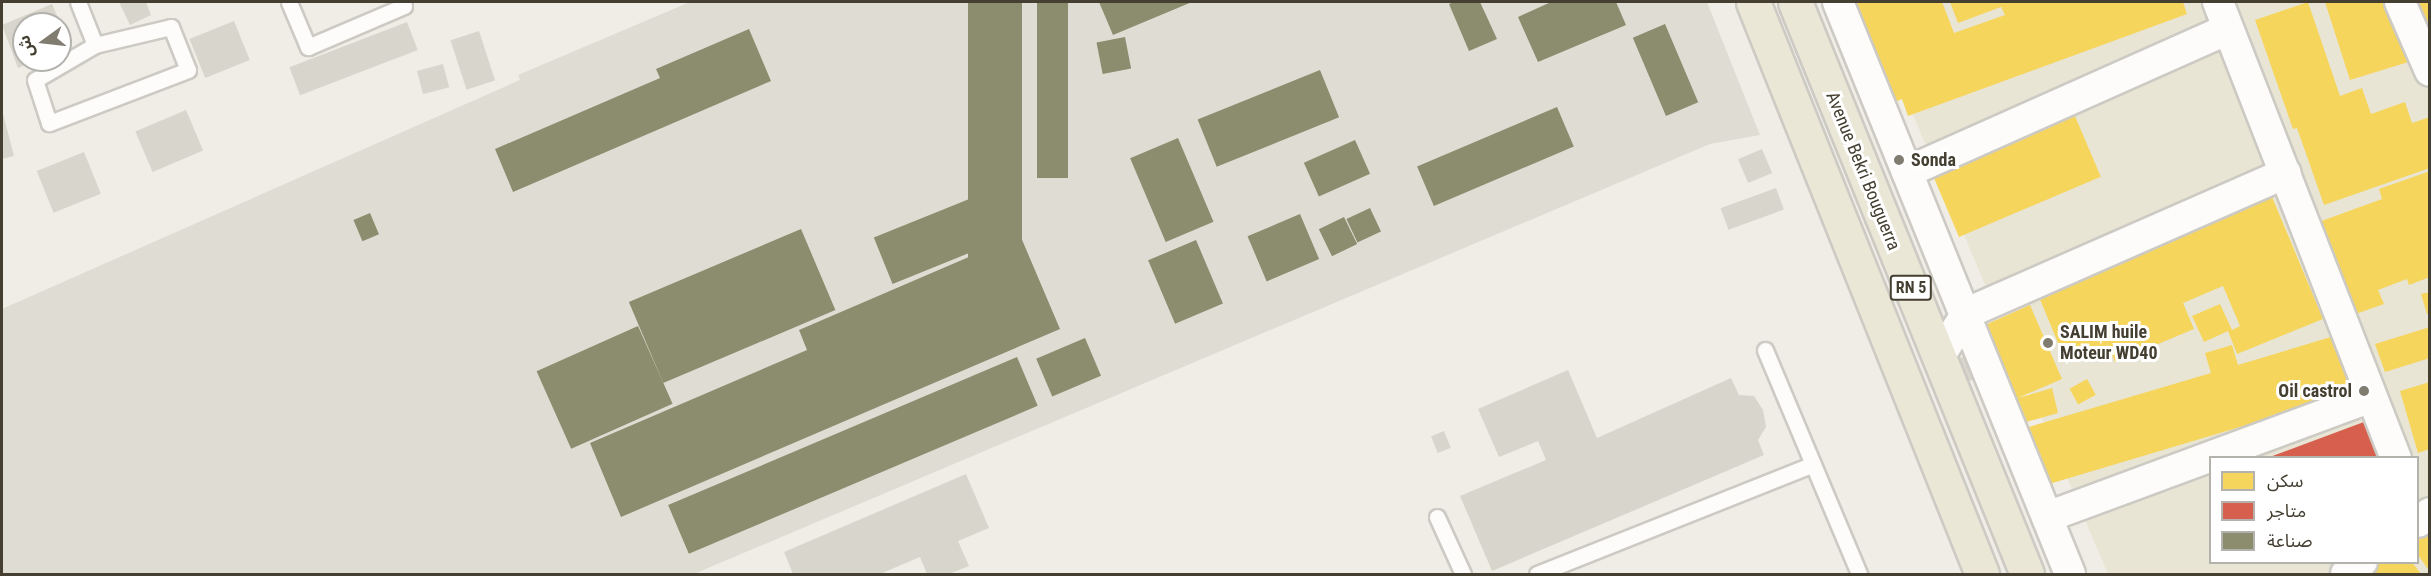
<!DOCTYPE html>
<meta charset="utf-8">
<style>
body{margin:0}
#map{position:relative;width:2431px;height:576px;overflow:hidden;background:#efede5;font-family:"Roboto Condensed","Noto Sans Arabic",sans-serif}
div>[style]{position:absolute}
.residential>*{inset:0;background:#e8e5d5}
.industrial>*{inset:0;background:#dfdcd3}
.homes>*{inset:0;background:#f6d55c;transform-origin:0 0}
.shops>*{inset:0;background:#d6604d}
.industry>*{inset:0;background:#8c8c6e;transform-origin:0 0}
.building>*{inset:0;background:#d8d5cd;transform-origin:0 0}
.roads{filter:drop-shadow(2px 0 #cccac3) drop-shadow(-2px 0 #cccac3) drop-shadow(0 2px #cccac3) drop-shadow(0 -2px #cccac3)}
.lane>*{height:15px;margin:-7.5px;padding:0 7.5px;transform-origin:7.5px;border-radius:7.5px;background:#fdfcfb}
.street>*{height:30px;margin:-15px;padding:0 15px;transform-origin:15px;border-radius:15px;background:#fdfcfb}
.highway>*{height:33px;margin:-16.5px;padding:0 16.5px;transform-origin:16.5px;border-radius:16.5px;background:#ebe7d7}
.dots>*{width:16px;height:16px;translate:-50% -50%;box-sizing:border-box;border:3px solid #fff;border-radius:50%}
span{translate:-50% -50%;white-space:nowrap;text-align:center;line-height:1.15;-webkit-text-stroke:6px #fff;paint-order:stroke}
.shield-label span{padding:2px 4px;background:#fff;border:2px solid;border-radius:4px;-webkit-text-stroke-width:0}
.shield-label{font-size:16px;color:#443f31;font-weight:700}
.poi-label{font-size:18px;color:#443f31;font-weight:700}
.left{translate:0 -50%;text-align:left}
.right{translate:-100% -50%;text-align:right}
.street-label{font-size:18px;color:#443f31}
.frame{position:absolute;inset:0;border:3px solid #443f31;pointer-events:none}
.legend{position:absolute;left:2209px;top:456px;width:210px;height:108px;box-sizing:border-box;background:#fff;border:2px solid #b4b2ad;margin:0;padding:8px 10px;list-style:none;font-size:18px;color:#443f31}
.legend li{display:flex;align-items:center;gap:12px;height:30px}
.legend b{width:30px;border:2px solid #b4b2ad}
.north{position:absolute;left:12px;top:12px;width:60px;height:60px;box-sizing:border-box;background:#fff;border:2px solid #b4b2ad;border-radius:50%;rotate:255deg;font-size:16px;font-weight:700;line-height:24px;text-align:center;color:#443f31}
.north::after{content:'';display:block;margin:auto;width:21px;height:27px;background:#807c70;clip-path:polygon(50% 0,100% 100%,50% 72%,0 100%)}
</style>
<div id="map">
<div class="residential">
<div style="clip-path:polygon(evenodd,1865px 2px,2429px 2px,2429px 574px,2108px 574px,1865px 2px,2210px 458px,2418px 458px,2418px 562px,2210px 562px,2210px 458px)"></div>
</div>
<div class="industrial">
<div style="clip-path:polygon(690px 2px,1707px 2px,1760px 135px,1710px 144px,694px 574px,2px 574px,2px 309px,520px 80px,518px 75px)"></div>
</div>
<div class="homes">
<div style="clip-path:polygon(1852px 2px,1942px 2px,1954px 33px,2005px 15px,2001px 7px,1958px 23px,1950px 2px,2183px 2px,2187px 14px,1908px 116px,1902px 99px,1895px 102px,1880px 61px,1874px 63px)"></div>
<div style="clip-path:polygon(2308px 2px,2340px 96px,2362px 88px,2371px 114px,2405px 102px,2412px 123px,2430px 117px,2430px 168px,2324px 205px,2297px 128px,2293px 129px,2255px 20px)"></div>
<div style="clip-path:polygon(2325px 2px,2396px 2px,2415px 60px,2350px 80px)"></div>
<div style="clip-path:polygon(2418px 2px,2430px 2px,2430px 33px,2429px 33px)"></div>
<div style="left:2075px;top:116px;width:66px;height:154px;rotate:67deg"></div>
<div style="clip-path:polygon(2430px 171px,2430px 277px,2409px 285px,2407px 279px,2378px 290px,2384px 304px,2350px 316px,2316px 223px,2382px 199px,2379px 189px)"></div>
<div style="clip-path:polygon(2270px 192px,2323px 319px,2237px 354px,2228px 331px,2204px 342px,2192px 316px,2220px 304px,2232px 330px,2240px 326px,2223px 286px,2183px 303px,2194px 329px,2115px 362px,2108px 345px,2066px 362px,2039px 297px,2209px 224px,2207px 218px)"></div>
<div style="clip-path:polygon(2430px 292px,2430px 314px,2427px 314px,2421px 294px)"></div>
<div style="clip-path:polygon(2030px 305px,2062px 379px,2018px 398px,2052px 388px,2058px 413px,2016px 425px,2008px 401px,2016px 399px,1985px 325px)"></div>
<div style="clip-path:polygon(2430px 327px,2430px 358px,2385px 372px,2375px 344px)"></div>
<div style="clip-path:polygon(2334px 336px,2351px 394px,2039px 487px,2022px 429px,2211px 373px,2205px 353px,2232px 345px,2238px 365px)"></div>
<div style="left:2087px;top:379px;width:18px;height:20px;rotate:61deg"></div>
<div style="clip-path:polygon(2430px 382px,2430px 449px,2418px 453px,2400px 391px)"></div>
<div style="clip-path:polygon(2430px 524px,2430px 572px,2418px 555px,2418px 532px)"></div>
<div style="clip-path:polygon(2382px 562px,2412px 562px,2421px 574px,2366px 574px)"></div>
</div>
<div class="shops">
<div style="clip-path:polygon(2380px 416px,2395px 458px,2267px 458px)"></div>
</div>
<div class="industry">
<div style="left:968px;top:2px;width:54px;height:301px"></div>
<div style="left:1037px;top:2px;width:31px;height:176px"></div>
<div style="clip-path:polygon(1099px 2px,1192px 2px,1113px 35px)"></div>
<div style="clip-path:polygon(1454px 2px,1480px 2px,1497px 39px,1469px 51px,1449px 4px)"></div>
<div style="clip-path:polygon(1551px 2px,1616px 2px,1626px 25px,1538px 62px,1518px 17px)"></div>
<div style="left:1665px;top:24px;width:85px;height:35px;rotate:67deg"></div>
<div style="clip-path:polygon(749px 29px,771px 81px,513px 192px,495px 149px,660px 78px,656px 69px)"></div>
<div style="left:1125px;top:37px;width:32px;height:29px;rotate:79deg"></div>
<div style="left:1320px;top:70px;width:51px;height:132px;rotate:68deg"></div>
<div style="left:1557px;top:107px;width:43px;height:152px;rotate:67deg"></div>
<div style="left:1178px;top:138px;width:91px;height:52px;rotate:67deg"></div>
<div style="left:1355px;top:140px;width:37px;height:56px;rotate:66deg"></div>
<div style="left:999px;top:187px;width:50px;height:135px;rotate:68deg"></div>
<div style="left:1370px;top:208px;width:26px;height:26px;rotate:65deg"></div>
<div style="left:370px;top:213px;width:23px;height:18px;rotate:67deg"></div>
<div style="left:1300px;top:214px;width:49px;height:57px;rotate:67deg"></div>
<div style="left:1344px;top:217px;width:30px;height:28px;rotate:64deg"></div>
<div style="left:801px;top:229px;width:88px;height:187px;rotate:67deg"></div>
<div style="clip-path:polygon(1020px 235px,1060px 329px,621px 517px,590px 443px,807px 350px,799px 330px)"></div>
<div style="left:1196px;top:240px;width:69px;height:52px;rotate:67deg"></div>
<div style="left:638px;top:326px;width:85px;height:111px;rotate:66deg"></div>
<div style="left:1085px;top:338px;width:41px;height:53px;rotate:67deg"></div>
<div style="left:1017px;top:357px;width:53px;height:379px;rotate:67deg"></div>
</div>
<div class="building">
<div style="clip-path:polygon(119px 2px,146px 2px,151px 15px,130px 25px)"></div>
<div style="clip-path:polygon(52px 4px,70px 46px,60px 50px,60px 24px,24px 24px,24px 60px,37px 60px,18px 68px,2px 25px)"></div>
<div style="left:234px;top:21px;width:42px;height:48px;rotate:68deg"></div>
<div style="left:407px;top:22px;width:30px;height:126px;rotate:69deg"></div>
<div style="left:479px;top:31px;width:52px;height:30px;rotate:72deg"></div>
<div style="left:443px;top:64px;width:24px;height:27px;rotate:75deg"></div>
<div style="clip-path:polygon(2px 110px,14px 156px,2px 159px)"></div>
<div style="left:186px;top:110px;width:44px;height:55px;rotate:67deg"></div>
<div style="left:1762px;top:149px;width:26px;height:26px;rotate:67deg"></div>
<div style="left:84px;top:152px;width:45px;height:51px;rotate:68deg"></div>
<div style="left:1776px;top:188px;width:23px;height:59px;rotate:70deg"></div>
<div style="left:1978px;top:351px;width:25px;height:20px;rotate:69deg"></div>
<div style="clip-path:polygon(1568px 370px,1597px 438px,1731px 378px,1739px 395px,1754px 396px,1763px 410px,1766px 427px,1758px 440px,1764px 455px,1492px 571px,1460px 496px,1546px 460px,1538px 441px,1499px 457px,1478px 409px)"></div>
<div style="left:1444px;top:431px;width:18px;height:14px;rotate:68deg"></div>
<div style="clip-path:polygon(966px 474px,989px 528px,958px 541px,969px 566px,949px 574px,927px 574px,920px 557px,880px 574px,793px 574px,784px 552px)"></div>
</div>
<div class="roads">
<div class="lane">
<div style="left:78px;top:2px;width:46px;rotate:68.4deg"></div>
<div style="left:289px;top:2px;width:49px;rotate:67.1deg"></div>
<div style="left:308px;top:47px;width:104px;rotate:-23.1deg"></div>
<div style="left:404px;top:6px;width:4px;rotate:-104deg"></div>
<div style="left:171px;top:27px;width:46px;rotate:68.4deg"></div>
<div style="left:188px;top:70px;width:149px;rotate:159.1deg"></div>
<div style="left:49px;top:123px;width:45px;rotate:-108deg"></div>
<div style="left:35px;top:80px;width:69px;rotate:-30.3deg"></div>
<div style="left:95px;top:45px;width:78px;rotate:-13.3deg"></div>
<div style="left:1765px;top:350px;width:243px;rotate:67.2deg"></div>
<div style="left:1437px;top:517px;width:63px;rotate:65.5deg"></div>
<div style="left:1537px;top:574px;width:297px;rotate:-21.7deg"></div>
</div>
<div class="street">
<div style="left:1838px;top:2px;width:617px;rotate:67.92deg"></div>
<div style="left:2218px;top:2px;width:490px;rotate:68.7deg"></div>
<div style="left:2400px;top:2px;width:75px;rotate:66.5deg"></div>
<div style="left:1907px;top:172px;width:351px;rotate:-24deg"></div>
<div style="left:1939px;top:357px;width:52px;rotate:-57.5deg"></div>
<div style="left:1967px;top:313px;width:348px;rotate:-23.7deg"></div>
<div style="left:2047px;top:517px;width:346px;rotate:-20.3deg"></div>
<div style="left:2418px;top:522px;width:15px;rotate:-37deg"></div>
<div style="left:2346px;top:574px;width:20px;rotate:-37deg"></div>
</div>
<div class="highway">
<div style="left:1753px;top:2px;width:616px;rotate:68.18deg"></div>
<div style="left:1795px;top:2px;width:617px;rotate:67.92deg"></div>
</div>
</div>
<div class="dots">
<div style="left:1899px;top:160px;background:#807c70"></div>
<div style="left:2048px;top:343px;background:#807c70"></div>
<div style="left:2364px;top:391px;background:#807c70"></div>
</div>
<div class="shield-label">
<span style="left:1911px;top:288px">RN 5</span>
</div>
<div class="poi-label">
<span class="left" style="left:1911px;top:160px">Sonda</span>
<span class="left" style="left:2060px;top:343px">SALIM huile<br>Moteur WD40</span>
<span class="right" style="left:2352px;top:391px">Oil castrol</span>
</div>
<div class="street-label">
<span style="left:1863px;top:171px;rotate:68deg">Avenue Bekri Bouguerra</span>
</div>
<div class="frame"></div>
<ul class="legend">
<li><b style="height:16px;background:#f6d55c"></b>سكن</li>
<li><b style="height:16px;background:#d6604d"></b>متاجر</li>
<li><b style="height:16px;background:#8c8c6e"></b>صناعة</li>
</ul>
<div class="north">ش</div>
</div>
